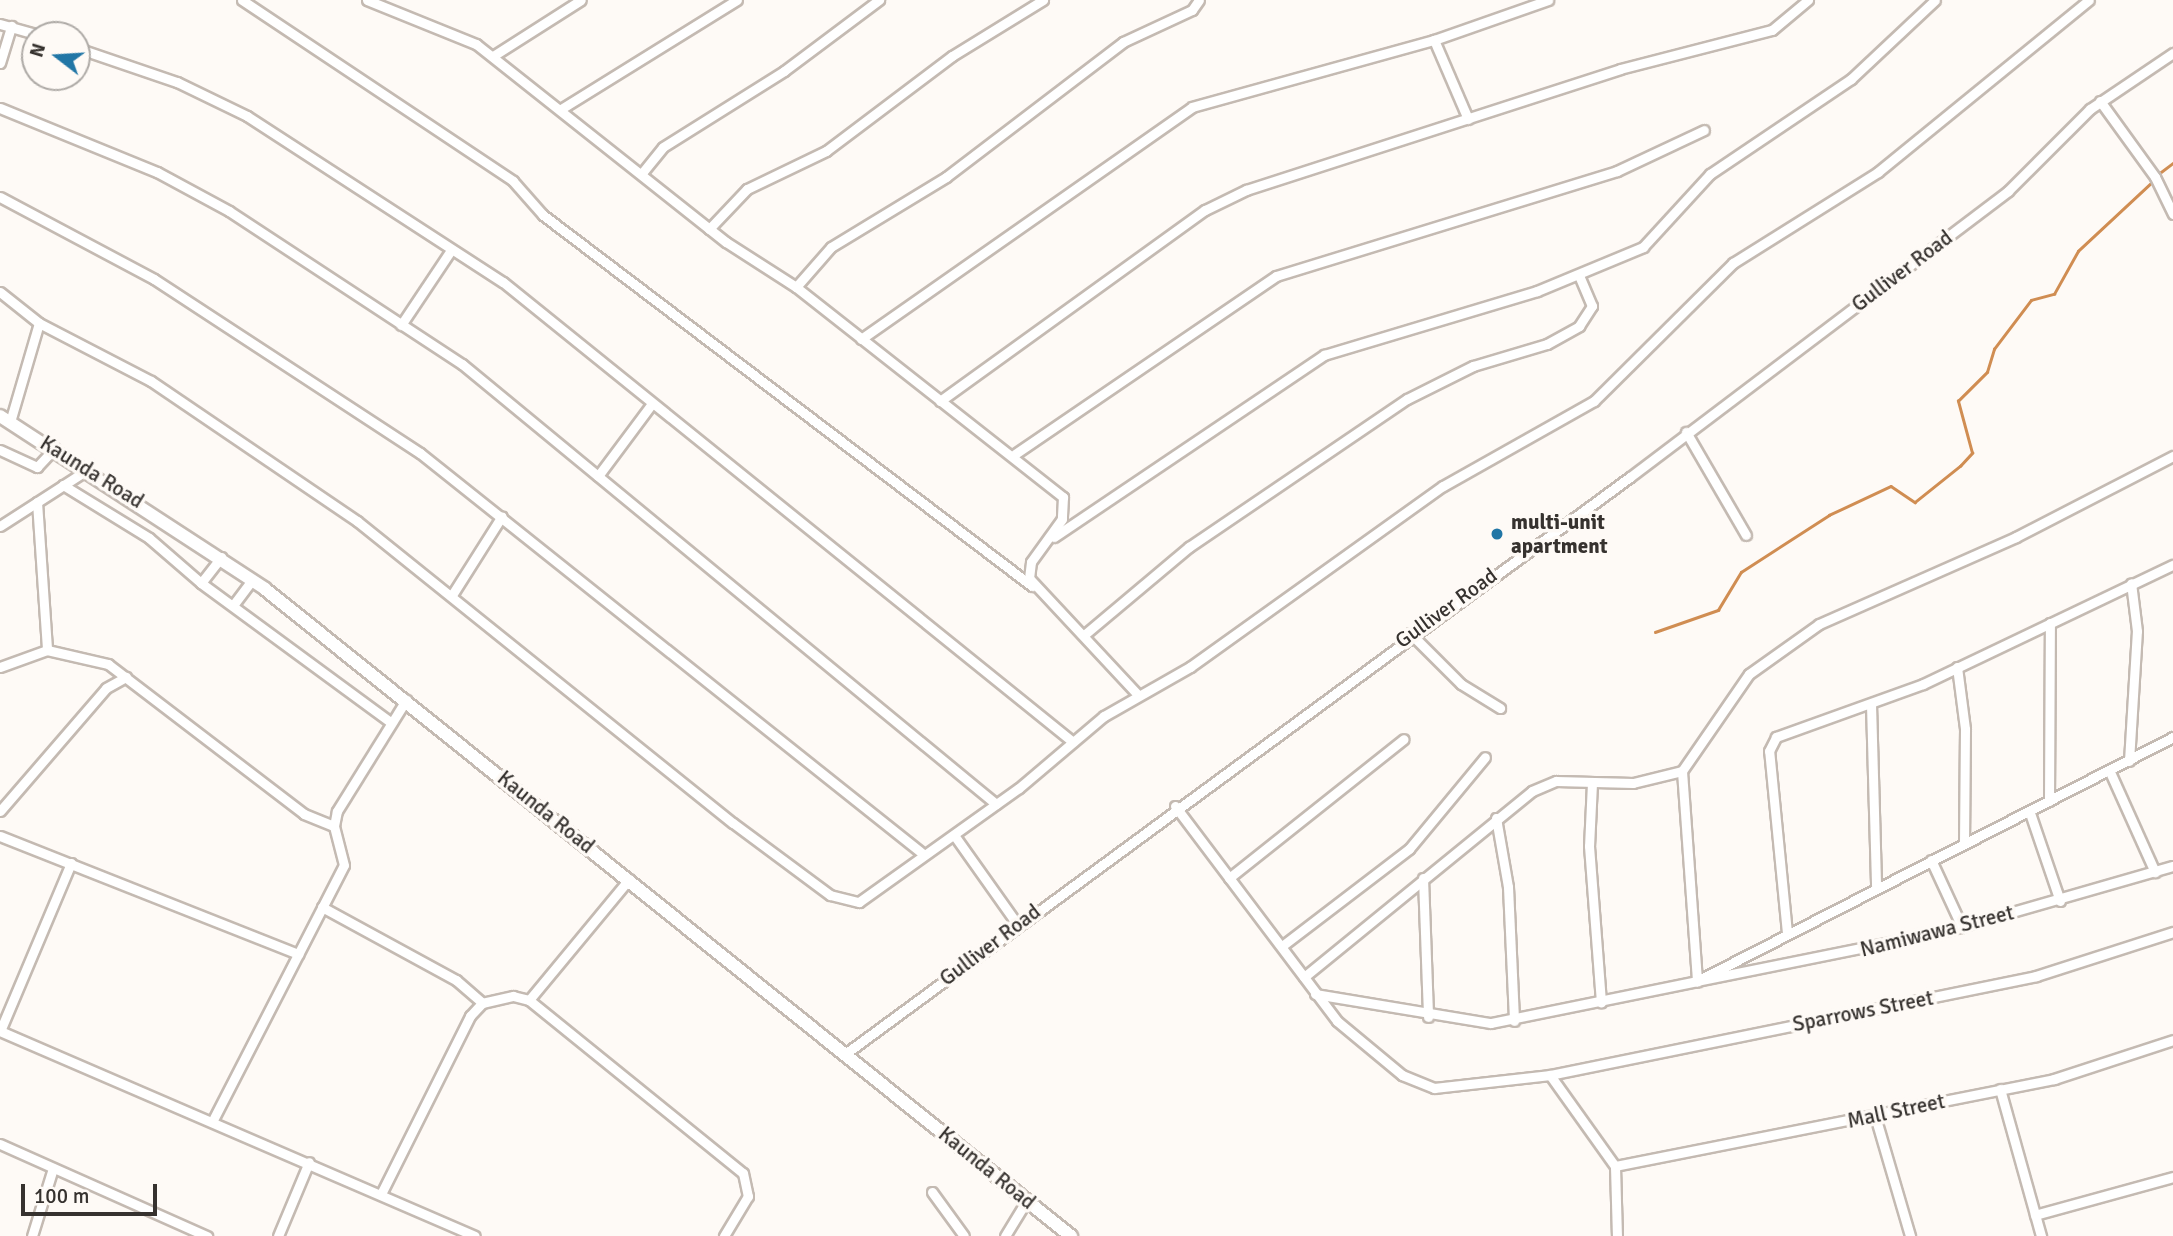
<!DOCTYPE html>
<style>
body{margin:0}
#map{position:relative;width:2173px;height:1236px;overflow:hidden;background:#fefaf6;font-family:Signika,sans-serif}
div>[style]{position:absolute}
.stream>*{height:2.5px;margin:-1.25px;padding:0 1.25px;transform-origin:1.25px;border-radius:1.25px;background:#d08d52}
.roads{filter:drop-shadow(2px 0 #c4bab2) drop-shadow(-2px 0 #c4bab2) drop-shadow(0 2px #c4bab2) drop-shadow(0 -2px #c4bab2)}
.minor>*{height:9px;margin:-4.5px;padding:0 4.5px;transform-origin:4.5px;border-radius:4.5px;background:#fff}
.major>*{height:12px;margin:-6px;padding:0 6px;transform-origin:6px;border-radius:6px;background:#fff}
.dots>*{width:19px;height:19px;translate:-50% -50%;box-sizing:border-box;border:4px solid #fefaf6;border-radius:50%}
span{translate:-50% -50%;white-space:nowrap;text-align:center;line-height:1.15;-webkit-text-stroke:7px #fefaf6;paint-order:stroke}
.street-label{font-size:21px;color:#36322f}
.poi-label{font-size:21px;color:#36322f;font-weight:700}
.left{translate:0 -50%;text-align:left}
.north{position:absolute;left:21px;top:21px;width:70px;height:70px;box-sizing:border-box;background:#fefaf6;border:2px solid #aeaaa6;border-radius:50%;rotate:287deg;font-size:19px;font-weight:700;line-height:28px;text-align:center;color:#36322f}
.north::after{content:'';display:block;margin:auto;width:24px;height:32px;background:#2176a6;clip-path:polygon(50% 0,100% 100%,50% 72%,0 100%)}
.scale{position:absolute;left:21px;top:1184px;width:136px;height:32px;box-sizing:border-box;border:4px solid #36322f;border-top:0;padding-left:9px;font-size:21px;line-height:24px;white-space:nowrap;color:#36322f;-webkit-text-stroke:5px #fefaf6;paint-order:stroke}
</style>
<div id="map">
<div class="stream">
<div style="left:2157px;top:175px;width:20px;rotate:-37deg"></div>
<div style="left:1655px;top:632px;width:67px;rotate:-19.2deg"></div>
<div style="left:1718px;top:610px;width:44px;rotate:-58.8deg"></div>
<div style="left:1741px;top:572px;width:105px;rotate:-32.9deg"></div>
<div style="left:1829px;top:515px;width:68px;rotate:-25.1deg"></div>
<div style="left:1891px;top:486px;width:29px;rotate:34deg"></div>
<div style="left:1915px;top:502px;width:58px;rotate:-38.7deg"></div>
<div style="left:1960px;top:466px;width:18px;rotate:-47deg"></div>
<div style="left:1972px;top:453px;width:54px;rotate:-105.1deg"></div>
<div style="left:1958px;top:401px;width:41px;rotate:-45deg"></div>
<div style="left:1987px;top:372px;width:24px;rotate:-73deg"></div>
<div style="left:1994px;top:349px;width:61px;rotate:-52.9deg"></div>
<div style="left:2031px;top:300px;width:24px;rotate:-15deg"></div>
<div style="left:2054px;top:294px;width:49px;rotate:-60.8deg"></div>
<div style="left:2078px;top:251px;width:103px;rotate:-43deg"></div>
</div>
<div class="roads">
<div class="minor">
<div style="left:242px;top:0;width:326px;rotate:33.7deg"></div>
<div style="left:513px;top:181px;width:45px;rotate:48.6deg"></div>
<div style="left:543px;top:215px;width:614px;rotate:37.19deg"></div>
<div style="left:367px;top:0;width:118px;rotate:22deg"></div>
<div style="left:476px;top:44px;width:319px;rotate:38.4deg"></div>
<div style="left:726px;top:242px;width:83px;rotate:32.7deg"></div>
<div style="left:796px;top:287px;width:340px;rotate:38.2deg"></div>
<div style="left:1063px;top:497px;width:22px;rotate:93deg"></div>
<div style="left:1062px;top:519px;width:53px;rotate:125.8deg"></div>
<div style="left:1031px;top:562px;width:16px;rotate:97deg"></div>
<div style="left:1029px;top:578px;width:160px;rotate:47deg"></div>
<div style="left:0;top:24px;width:41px;rotate:15.8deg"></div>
<div style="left:1434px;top:40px;width:86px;rotate:66.7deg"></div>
<div style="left:77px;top:48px;width:106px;rotate:18.8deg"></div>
<div style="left:177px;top:82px;width:78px;rotate:25.9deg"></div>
<div style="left:247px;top:116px;width:305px;rotate:33deg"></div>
<div style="left:503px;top:282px;width:732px;rotate:38.9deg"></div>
<div style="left:493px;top:56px;width:104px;rotate:-32.5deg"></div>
<div style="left:0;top:63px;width:39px;rotate:-73deg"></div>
<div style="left:2100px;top:101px;width:94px;rotate:54.1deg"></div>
<div style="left:2155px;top:177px;width:41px;rotate:64.1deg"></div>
<div style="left:0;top:108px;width:170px;rotate:22.2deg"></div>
<div style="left:157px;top:172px;width:82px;rotate:28.4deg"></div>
<div style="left:229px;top:211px;width:279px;rotate:33.3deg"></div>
<div style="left:462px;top:364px;width:692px;rotate:39.49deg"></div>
<div style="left:561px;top:109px;width:207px;rotate:-31.8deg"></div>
<div style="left:642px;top:173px;width:33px;rotate:-51deg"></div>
<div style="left:663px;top:147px;width:143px;rotate:-32.1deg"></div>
<div style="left:784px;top:71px;width:119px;rotate:-36.8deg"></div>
<div style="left:0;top:197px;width:174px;rotate:28deg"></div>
<div style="left:154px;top:279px;width:318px;rotate:33.2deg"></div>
<div style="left:420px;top:453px;width:643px;rotate:38.56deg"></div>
<div style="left:709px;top:229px;width:55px;rotate:-46.5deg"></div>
<div style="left:747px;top:189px;width:88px;rotate:-25.7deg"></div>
<div style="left:826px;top:151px;width:158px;rotate:-37deg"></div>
<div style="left:952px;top:56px;width:107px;rotate:-31.6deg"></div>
<div style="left:796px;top:287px;width:53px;rotate:-48.8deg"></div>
<div style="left:831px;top:247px;width:135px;rotate:-31.3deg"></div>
<div style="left:946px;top:177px;width:223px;rotate:-37.3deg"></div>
<div style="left:1123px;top:42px;width:76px;rotate:-24.9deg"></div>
<div style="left:1192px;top:10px;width:12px;rotate:-55deg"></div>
<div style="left:0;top:292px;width:50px;rotate:38.5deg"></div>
<div style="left:39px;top:323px;width:126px;rotate:27.4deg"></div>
<div style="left:151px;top:381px;width:249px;rotate:34.2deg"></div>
<div style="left:357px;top:521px;width:482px;rotate:38.8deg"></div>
<div style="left:733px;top:823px;width:121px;rotate:36.6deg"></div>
<div style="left:830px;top:895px;width:30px;rotate:14deg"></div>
<div style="left:859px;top:902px;width:196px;rotate:-35.5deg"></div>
<div style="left:1019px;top:788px;width:111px;rotate:-40.3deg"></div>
<div style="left:1104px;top:716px;width:99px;rotate:-29.7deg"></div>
<div style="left:1190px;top:667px;width:311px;rotate:-35.6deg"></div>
<div style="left:1443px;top:486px;width:173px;rotate:-29.4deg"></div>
<div style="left:1594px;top:401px;width:196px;rotate:-44.8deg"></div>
<div style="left:1733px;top:263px;width:171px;rotate:-32.1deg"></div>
<div style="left:1878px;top:172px;width:272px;rotate:-39.2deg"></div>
<div style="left:401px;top:325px;width:90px;rotate:-56.3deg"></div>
<div style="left:861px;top:339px;width:404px;rotate:-35deg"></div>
<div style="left:1192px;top:107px;width:251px;rotate:-15.5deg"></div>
<div style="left:1434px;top:40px;width:121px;rotate:-19.3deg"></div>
<div style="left:940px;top:401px;width:327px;rotate:-35.8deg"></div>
<div style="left:1205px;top:210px;width:46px;rotate:-26deg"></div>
<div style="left:1246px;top:190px;width:393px;rotate:-17.9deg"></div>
<div style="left:1620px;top:69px;width:157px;rotate:-14.4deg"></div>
<div style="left:1772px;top:30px;width:47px;rotate:-39.8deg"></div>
<div style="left:10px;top:422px;width:103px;rotate:-73.7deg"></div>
<div style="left:1686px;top:432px;width:119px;rotate:59.8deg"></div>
<div style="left:0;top:450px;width:41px;rotate:24.7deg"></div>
<div style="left:37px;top:467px;width:26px;rotate:-47deg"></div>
<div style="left:1015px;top:454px;width:316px;rotate:-34.3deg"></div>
<div style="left:1276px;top:276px;width:357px;rotate:-17.1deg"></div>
<div style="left:1617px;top:171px;width:96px;rotate:-25.2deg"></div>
<div style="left:598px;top:476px;width:89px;rotate:-53.3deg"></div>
<div style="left:63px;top:485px;width:101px;rotate:31.6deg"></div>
<div style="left:149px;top:538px;width:69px;rotate:40.9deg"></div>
<div style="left:201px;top:583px;width:33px;rotate:-52deg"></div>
<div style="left:37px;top:502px;width:148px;rotate:86.1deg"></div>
<div style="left:0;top:526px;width:103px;rotate:-32.8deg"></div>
<div style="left:1054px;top:537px;width:326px;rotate:-34deg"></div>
<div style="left:1324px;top:355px;width:222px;rotate:-16.7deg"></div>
<div style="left:1537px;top:291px;width:115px;rotate:-22.5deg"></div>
<div style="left:1643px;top:247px;width:99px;rotate:-47.5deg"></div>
<div style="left:1710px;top:174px;width:170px;rotate:-34deg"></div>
<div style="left:1851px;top:79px;width:115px;rotate:-43.2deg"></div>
<div style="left:201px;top:583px;width:233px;rotate:36.3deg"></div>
<div style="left:452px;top:595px;width:93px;rotate:-57.7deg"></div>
<div style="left:234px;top:604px;width:30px;rotate:-53deg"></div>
<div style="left:1410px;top:633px;width:72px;rotate:45deg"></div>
<div style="left:1461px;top:684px;width:46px;rotate:31.6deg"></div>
<div style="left:1084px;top:635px;width:137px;rotate:-40deg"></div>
<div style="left:1189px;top:547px;width:263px;rotate:-34.2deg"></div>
<div style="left:1407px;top:399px;width:74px;rotate:-26.6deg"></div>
<div style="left:1473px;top:366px;width:77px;rotate:-16.6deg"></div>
<div style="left:1547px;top:344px;width:37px;rotate:-29deg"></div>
<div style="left:1579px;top:326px;width:24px;rotate:-57deg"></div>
<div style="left:1592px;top:306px;width:34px;rotate:-113deg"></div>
<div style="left:0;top:667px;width:50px;rotate:-19.9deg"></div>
<div style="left:47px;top:650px;width:63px;rotate:12.9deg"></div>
<div style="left:108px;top:664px;width:247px;rotate:37.4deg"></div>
<div style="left:304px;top:814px;width:32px;rotate:22deg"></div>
<div style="left:1957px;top:667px;width:63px;rotate:82.6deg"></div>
<div style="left:1965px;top:729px;width:115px;rotate:90.5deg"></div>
<div style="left:1871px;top:704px;width:184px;rotate:88.4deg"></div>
<div style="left:2129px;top:761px;width:130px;rotate:-86.5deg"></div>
<div style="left:2137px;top:631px;width:48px;rotate:-97.1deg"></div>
<div style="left:1682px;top:771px;width:211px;rotate:85.9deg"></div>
<div style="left:1697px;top:981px;width:254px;rotate:-11.4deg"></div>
<div style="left:1946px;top:931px;width:236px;rotate:-16deg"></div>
<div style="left:2110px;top:772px;width:110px;rotate:65.8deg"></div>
<div style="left:1592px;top:783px;width:63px;rotate:92.7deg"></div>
<div style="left:1589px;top:846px;width:157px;rotate:85.6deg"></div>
<div style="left:2049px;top:801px;width:178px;rotate:-89.7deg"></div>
<div style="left:1175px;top:806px;width:269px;rotate:53deg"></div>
<div style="left:1337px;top:1021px;width:85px;rotate:39.7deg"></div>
<div style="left:1402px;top:1075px;width:35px;rotate:22deg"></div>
<div style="left:1434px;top:1088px;width:117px;rotate:-6.4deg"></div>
<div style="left:1550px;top:1075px;width:496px;rotate:-11.5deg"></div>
<div style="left:2036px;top:976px;width:144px;rotate:-17.8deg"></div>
<div style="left:0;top:811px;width:162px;rotate:-49.2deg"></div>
<div style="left:106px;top:688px;width:23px;rotate:-29deg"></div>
<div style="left:2030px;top:813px;width:93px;rotate:71.2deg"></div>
<div style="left:1496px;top:818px;width:70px;rotate:80.1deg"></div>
<div style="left:1508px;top:887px;width:134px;rotate:87.4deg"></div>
<div style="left:954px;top:835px;width:109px;rotate:54.7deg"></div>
<div style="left:0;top:836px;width:321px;rotate:21.6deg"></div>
<div style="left:1931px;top:860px;width:74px;rotate:65.2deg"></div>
<div style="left:71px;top:863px;width:182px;rotate:112.9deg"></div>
<div style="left:0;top:1031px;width:517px;rotate:23.34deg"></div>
<div style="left:1229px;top:878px;width:223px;rotate:-38.5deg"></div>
<div style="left:1423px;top:878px;width:139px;rotate:87.9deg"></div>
<div style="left:322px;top:907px;width:153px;rotate:28.6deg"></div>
<div style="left:456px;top:980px;width:35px;rotate:41deg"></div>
<div style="left:1787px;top:933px;width:183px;rotate:-95.6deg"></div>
<div style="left:1769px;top:751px;width:16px;rotate:-63deg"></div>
<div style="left:1776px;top:737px;width:156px;rotate:-19.8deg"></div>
<div style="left:1923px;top:684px;width:277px;rotate:-25.5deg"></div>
<div style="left:1282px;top:946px;width:160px;rotate:-37.4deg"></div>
<div style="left:1409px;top:849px;width:119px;rotate:-50.4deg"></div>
<div style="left:1304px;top:977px;width:294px;rotate:-39.2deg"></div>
<div style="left:1532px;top:791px;width:26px;rotate:-23deg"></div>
<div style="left:1556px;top:781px;width:77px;rotate:1.5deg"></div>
<div style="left:1633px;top:783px;width:50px;rotate:-13.8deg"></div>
<div style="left:1682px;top:771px;width:118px;rotate:-55.4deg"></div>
<div style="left:1749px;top:674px;width:86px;rotate:-35.5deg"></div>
<div style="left:1819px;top:624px;width:215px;rotate:-23.8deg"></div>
<div style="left:2016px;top:537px;width:177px;rotate:-27.3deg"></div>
<div style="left:1315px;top:994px;width:178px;rotate:9.4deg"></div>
<div style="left:1491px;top:1023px;width:210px;rotate:-11.5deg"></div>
<div style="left:1697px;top:981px;width:535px;rotate:-27.14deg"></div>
<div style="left:529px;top:1000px;width:157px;rotate:-50.4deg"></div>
<div style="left:845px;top:1054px;width:974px;rotate:-36.32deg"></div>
<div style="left:1630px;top:477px;width:474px;rotate:-37.1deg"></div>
<div style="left:2008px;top:191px;width:116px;rotate:-45deg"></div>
<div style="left:2090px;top:109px;width:100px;rotate:-34deg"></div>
<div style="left:1550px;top:1075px;width:112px;rotate:54.5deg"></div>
<div style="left:2000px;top:1089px;width:153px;rotate:74.4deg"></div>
<div style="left:1875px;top:1116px;width:125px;rotate:73.7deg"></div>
<div style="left:214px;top:1118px;width:284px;rotate:-62.8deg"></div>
<div style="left:344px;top:865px;width:40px;rotate:-104.4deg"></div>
<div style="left:334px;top:826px;width:15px;rotate:-79deg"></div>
<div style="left:337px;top:811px;width:131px;rotate:-58.1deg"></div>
<div style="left:0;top:1144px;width:227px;rotate:24deg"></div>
<div style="left:1615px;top:1166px;width:448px;rotate:-11.2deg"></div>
<div style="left:2054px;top:1079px;width:125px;rotate:-18.1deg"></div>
<div style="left:1615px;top:1166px;width:70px;rotate:88.4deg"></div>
<div style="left:382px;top:1192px;width:197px;rotate:-63.4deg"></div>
<div style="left:470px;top:1016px;width:18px;rotate:-47deg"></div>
<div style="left:482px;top:1003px;width:32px;rotate:-13deg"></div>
<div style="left:513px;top:996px;width:16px;rotate:14deg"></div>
<div style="left:529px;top:1000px;width:275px;rotate:39deg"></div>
<div style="left:743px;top:1173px;width:24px;rotate:78deg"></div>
<div style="left:748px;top:1196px;width:47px;rotate:121deg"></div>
<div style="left:932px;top:1192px;width:54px;rotate:54deg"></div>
<div style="left:2035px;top:1215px;width:143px;rotate:-15.4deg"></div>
<div style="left:32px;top:1236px;width:71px;rotate:-72.8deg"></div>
<div style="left:278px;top:1236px;width:80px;rotate:-67.3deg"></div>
<div style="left:1005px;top:1236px;width:42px;rotate:-58.6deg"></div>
</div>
<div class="major">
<div style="left:0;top:416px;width:316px;rotate:33.1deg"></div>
<div style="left:265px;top:589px;width:1034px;rotate:38.76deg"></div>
</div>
</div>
<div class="dots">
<div style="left:1497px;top:534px;background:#2176a6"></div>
</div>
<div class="street-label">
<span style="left:1902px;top:271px;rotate:-37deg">Gulliver Road</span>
<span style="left:92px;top:472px;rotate:32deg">Kaunda Road</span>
<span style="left:1446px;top:608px;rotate:-36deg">Gulliver Road</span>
<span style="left:546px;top:812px;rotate:39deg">Kaunda Road</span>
<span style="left:1937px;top:931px;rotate:-14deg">Namiwawa Street</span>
<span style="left:990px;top:945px;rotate:-37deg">Gulliver Road</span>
<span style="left:1863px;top:1011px;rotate:-11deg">Sparrows Street</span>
<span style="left:1896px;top:1111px;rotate:-12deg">Mall Street</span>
<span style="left:987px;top:1168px;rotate:39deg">Kaunda Road</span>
</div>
<div class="poi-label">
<span class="left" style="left:1511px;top:534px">multi-unit<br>apartment</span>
</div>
<div class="north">N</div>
<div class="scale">100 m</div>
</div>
